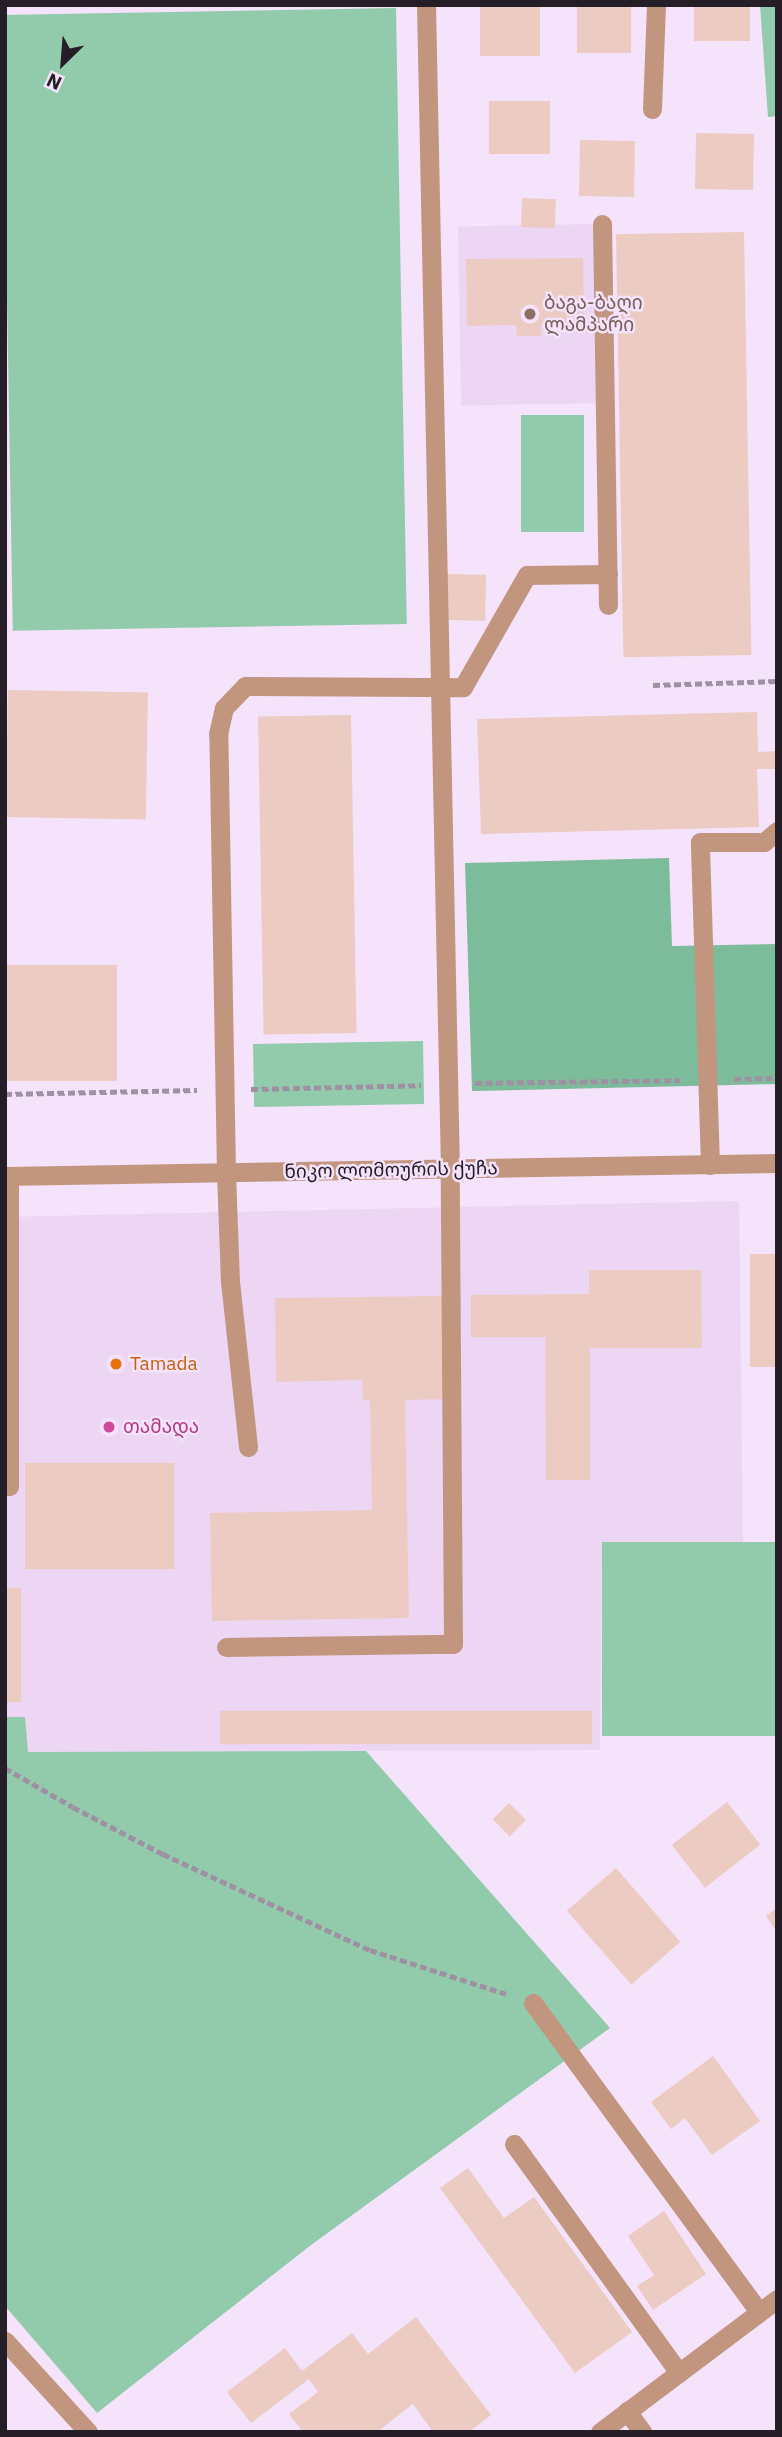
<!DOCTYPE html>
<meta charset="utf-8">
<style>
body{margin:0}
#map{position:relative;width:782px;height:2437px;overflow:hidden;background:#f5e2fb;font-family:"IBM Plex Sans","Noto Sans Georgian",sans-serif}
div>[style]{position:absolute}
.built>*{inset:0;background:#edd5f4;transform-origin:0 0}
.green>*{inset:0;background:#92cbab;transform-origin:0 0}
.forest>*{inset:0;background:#7dbc9a}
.building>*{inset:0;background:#ecccc2;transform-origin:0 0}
.path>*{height:4.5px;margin-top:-2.25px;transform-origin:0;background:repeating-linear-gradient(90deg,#9f91a3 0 7px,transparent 0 10.5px)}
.service>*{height:19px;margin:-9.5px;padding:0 9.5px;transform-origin:9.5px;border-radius:9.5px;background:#c2967e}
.minor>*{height:19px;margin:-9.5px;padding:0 9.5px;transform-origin:9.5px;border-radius:9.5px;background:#c2967e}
.tertiary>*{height:19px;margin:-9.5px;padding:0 9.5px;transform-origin:9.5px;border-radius:9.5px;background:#c2967e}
.dots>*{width:19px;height:19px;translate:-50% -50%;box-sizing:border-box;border:4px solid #f5e2fb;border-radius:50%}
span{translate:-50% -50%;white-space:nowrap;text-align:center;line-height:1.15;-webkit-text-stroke:5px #f5e2fb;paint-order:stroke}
.education-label{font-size:19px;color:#785e54}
.left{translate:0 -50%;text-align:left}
.street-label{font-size:19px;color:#251e27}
.food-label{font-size:19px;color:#c56008}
.hotel-label{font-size:19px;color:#b23c85}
.frame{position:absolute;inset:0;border:7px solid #251e27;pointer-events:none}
.north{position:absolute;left:28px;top:28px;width:70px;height:70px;-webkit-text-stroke:5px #f5e2fb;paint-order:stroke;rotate:205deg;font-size:19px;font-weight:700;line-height:28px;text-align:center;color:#251e27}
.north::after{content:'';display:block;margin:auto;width:24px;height:32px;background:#251e27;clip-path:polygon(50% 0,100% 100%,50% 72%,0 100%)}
</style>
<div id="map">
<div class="built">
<div style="left:598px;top:224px;width:179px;height:140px;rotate:89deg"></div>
<div style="clip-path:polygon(739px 1201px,743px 1543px,602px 1551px,600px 1750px,27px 1752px,25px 1717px,5px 1717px,5px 1217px)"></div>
</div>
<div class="green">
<div style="clip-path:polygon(760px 5px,777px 5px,777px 116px,768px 117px)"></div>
<div style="left:396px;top:8px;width:616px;height:394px;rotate:89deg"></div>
<div style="left:521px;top:415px;width:63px;height:117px"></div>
<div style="left:423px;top:1041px;width:63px;height:170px;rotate:89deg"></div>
<div style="left:777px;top:1542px;width:194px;height:175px;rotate:90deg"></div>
<div style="clip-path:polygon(5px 1717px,25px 1717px,28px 1752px,366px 1751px,610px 2028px,311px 2245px,97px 2413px,5px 2306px)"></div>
</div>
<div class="forest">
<div style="clip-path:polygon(669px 858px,672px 946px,777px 944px,777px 1084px,472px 1091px,465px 863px)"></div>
</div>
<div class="building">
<div style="left:480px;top:5px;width:60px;height:51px"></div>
<div style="left:577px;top:5px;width:54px;height:48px"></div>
<div style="left:694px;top:5px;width:56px;height:36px"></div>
<div style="left:489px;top:101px;width:61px;height:53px"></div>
<div style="left:696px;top:133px;width:58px;height:56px;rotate:1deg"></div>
<div style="left:580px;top:140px;width:55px;height:56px;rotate:1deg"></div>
<div style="left:522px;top:198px;width:34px;height:29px;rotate:2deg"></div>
<div style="left:744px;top:232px;width:423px;height:128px;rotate:89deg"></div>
<div style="clip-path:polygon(583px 258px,584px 324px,541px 325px,541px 336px,517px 336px,516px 325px,467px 326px,466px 259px)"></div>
<div style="left:446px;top:574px;width:40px;height:46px;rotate:1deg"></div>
<div style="left:8px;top:690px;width:140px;height:127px;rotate:1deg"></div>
<div style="clip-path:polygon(757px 712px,758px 752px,777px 751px,777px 769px,757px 769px,759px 827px,481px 834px,477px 719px)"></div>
<div style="left:351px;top:715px;width:318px;height:93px;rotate:89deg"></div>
<div style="left:117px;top:965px;width:116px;height:112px;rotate:90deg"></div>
<div style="left:750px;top:1254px;width:27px;height:113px"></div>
<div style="clip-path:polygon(589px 1270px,701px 1270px,702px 1348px,590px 1348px,590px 1480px,546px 1480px,545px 1337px,471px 1337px,471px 1295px,589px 1294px)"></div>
<div style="clip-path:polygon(446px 1296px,448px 1399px,405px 1400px,409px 1618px,212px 1621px,210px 1513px,372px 1510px,370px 1401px,363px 1400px,362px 1380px,276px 1382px,275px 1298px)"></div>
<div style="left:25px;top:1463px;width:149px;height:106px"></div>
<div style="left:5px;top:1588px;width:16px;height:114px"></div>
<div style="left:592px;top:1711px;width:33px;height:372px;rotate:90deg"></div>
<div style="left:727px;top:1802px;width:54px;height:70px;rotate:52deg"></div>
<div style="left:509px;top:1803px;width:24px;height:23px;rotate:45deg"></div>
<div style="left:616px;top:1868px;width:98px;height:65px;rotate:49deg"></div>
<div style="clip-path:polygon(777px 1908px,777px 1932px,766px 1916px)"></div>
<div style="clip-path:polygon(713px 2056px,760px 2121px,712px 2155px,685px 2118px,671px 2129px,651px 2102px)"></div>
<div style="clip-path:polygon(468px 2168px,504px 2218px,534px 2197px,632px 2332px,575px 2373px,440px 2188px)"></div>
<div style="clip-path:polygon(664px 2211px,706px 2274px,653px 2310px,637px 2286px,654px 2275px,628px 2236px)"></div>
<div style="clip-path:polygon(416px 2317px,491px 2415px,469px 2432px,433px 2432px,413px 2404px,377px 2432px,303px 2432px,289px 2414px,318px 2392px,309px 2379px,251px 2423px,227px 2392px,285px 2348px,302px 2371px,352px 2333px,368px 2354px)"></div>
</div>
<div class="path">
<div style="left:653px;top:685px;width:124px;rotate:-1.8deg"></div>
<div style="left:734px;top:1079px;width:43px;rotate:-1.3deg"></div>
<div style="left:475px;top:1083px;width:205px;rotate:-0.8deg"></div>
<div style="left:251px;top:1089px;width:170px;rotate:-1.3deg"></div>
<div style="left:5px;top:1094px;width:192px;rotate:-1.2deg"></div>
<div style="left:5px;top:1768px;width:78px;rotate:29.8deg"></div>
<div style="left:73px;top:1807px;width:102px;rotate:27.6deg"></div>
<div style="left:163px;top:1854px;width:228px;rotate:24.9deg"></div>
<div style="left:370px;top:1950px;width:143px;rotate:17.9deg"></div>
</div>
<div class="service">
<div style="left:652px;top:109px;width:104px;rotate:-87.8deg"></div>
<div style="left:602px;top:224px;width:381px;rotate:89.1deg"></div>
<div style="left:710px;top:1165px;width:323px;rotate:-91.8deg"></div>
<div style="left:700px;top:842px;width:64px"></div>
<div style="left:764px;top:842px;width:17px;rotate:-40deg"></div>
<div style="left:248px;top:1447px;width:166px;rotate:-96.2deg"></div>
<div style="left:230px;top:1282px;width:109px;rotate:-92.1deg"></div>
<div style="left:226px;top:1173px;width:439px;rotate:-91deg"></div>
<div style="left:218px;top:734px;width:27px;rotate:-77deg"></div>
<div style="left:224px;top:708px;width:30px;rotate:-46deg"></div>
<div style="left:245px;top:686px;width:218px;rotate:0.3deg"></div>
<div style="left:463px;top:687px;width:129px;rotate:-60.3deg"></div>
<div style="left:527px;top:575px;width:81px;rotate:-0.7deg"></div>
<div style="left:5px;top:1486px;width:4px"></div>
<div style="left:9px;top:1486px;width:310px;rotate:-90deg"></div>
<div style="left:226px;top:1647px;width:227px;rotate:-0.8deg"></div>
<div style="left:453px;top:1644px;width:475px;rotate:-90.4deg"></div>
<div style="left:533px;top:2003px;width:383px;rotate:53.8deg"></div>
<div style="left:514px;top:2144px;width:282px;rotate:54.2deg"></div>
<div style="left:627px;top:2411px;width:26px;rotate:54deg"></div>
</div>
<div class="minor">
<div style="left:426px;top:5px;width:1164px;rotate:88.82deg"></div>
<div style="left:5px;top:2341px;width:123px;rotate:47.6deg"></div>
<div style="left:600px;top:2432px;width:221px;rotate:-36.9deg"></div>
</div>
<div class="tertiary">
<div style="left:5px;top:1176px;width:772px;rotate:-0.96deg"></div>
</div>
<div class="dots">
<div style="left:530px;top:314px;background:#8d6e63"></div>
<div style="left:116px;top:1364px;background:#e8710a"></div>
<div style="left:109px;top:1427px;background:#d1479c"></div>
</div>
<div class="education-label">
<span class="left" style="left:544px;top:314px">ბაგა-ბაღი<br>ლამპარი</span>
</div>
<div class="street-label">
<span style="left:391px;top:1170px;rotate:-1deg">ნიკო ლომოურის ქუჩა</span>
</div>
<div class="food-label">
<span class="left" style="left:130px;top:1364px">Tamada</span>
</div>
<div class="hotel-label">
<span class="left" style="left:123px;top:1427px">თამადა</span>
</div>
<div class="frame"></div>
<div class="north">N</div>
</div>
